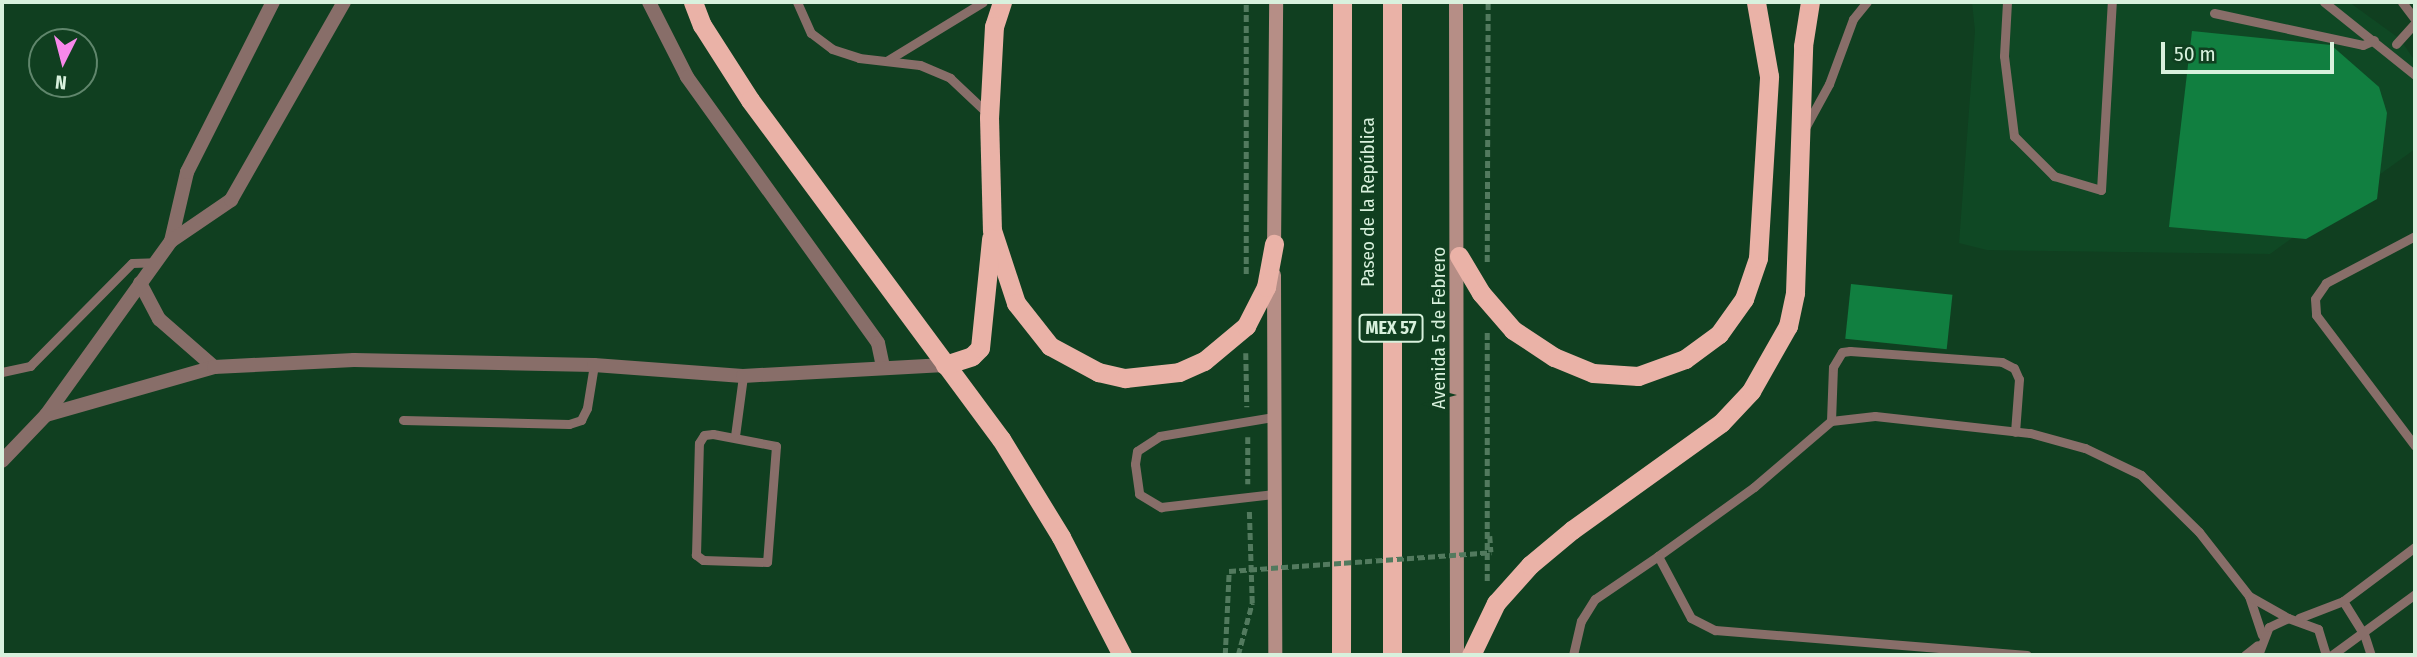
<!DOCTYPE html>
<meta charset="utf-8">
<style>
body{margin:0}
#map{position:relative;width:2417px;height:657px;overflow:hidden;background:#103f20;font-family:"Fira Sans Condensed",sans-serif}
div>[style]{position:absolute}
.built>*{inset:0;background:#0f4824}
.building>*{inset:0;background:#117f40;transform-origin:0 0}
.path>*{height:4.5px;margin-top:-2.25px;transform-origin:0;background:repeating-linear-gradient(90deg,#527a5e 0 7px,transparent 0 10.5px)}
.service>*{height:9px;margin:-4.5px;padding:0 4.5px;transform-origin:4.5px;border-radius:4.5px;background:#886e69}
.minor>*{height:14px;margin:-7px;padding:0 7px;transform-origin:7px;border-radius:7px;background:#886e69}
.secondary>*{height:14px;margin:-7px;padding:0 7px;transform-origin:7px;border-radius:7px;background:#b68e86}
.trunk>*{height:19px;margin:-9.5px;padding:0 9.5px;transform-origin:9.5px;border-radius:9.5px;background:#eab2a7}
.path-bridge>*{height:4.5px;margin-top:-2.25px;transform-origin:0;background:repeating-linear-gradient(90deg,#527a5e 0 7px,transparent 0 10.5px)}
span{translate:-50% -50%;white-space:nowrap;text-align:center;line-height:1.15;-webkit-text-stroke:7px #103f20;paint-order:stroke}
.shield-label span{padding:2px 5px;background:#103f20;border:2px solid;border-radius:5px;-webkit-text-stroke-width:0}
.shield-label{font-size:18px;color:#d8f1dd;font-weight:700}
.street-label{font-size:19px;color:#d8f1dd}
.frame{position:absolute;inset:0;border:4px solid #d8f1dd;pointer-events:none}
.north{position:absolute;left:28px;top:28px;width:70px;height:70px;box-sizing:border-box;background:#103f20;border:2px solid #60866c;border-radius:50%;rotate:186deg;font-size:19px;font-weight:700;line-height:28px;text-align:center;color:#d8f1dd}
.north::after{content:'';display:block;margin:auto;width:24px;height:32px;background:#f888eb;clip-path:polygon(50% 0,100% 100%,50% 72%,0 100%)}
.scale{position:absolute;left:2161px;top:42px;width:173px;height:32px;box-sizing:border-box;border:4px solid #d8f1dd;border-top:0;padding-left:9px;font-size:21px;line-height:24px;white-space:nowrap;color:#d8f1dd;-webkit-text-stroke:5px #103f20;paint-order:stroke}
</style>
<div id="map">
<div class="built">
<div style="clip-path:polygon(1972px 2px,2349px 2px,2400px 39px,2415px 61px,2415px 149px,2270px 254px,1987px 250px,1959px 243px,1975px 31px)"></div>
</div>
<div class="building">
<div style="clip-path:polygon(2192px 31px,2331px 45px,2379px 87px,2387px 113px,2377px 199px,2306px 239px,2169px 227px)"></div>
<div style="left:1851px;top:284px;width:102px;height:55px;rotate:6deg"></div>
</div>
<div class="path">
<div style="left:1487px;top:262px;width:260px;rotate:-89.8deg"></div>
<div style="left:1246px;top:274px;width:272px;rotate:-90deg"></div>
<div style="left:1246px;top:353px;width:54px;rotate:88.9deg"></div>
<div style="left:1248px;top:437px;width:47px;rotate:90deg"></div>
<div style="left:1490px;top:536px;width:16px;rotate:86deg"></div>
<div style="left:1487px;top:581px;width:250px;rotate:-90deg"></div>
<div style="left:1225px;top:655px;width:84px;rotate:-87.3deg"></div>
<div style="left:1238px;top:655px;width:54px;rotate:-74.9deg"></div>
<div style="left:1252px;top:603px;width:93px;rotate:-91.8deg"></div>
</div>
<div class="service">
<div style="left:797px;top:2px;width:34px;rotate:66deg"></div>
<div style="left:811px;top:33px;width:26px;rotate:37deg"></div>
<div style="left:832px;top:49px;width:28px;rotate:18deg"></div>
<div style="left:859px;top:58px;width:61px;rotate:6.5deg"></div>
<div style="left:920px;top:65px;width:33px;rotate:23deg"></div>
<div style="left:950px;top:78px;width:50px;rotate:43.4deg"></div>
<div style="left:2007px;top:2px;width:54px;rotate:93.2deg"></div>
<div style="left:2004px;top:56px;width:81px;rotate:82.9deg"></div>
<div style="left:2014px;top:136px;width:57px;rotate:45deg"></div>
<div style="left:2054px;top:176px;width:49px;rotate:16.6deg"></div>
<div style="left:2101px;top:190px;width:188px;rotate:-86.7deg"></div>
<div style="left:2324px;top:2px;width:117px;rotate:38.7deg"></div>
<div style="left:2402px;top:2px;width:21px;rotate:53deg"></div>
<div style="left:2214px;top:13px;width:152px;rotate:12.1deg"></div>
<div style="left:2363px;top:45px;width:12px;rotate:-24deg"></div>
<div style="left:2396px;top:44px;width:28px;rotate:-48deg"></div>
<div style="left:888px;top:60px;width:111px;rotate:-31.4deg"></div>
<div style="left:1806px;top:126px;width:48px;rotate:-61.3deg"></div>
<div style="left:1829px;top:84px;width:69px;rotate:-69.7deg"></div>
<div style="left:1853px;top:19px;width:22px;rotate:-51deg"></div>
<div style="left:2415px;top:236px;width:101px;rotate:152.2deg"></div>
<div style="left:2326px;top:283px;width:19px;rotate:125deg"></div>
<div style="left:2315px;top:299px;width:16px;rotate:86deg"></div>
<div style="left:2316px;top:315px;width:164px;rotate:52.9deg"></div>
<div style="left:2px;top:372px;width:29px;rotate:-12deg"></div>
<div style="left:30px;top:366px;width:145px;rotate:-45.3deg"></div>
<div style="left:132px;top:263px;width:23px;rotate:-2deg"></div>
<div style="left:1273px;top:417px;width:115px;rotate:170.5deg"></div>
<div style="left:1160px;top:436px;width:27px;rotate:147deg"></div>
<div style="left:1137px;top:451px;width:13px;rotate:99deg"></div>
<div style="left:1135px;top:464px;width:30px;rotate:82deg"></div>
<div style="left:1139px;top:494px;width:26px;rotate:31deg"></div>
<div style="left:1161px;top:507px;width:114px;rotate:-6.6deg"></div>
<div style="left:403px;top:420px;width:166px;rotate:1.4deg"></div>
<div style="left:569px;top:424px;width:13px;rotate:-18deg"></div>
<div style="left:581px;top:420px;width:13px;rotate:-63deg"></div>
<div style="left:587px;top:408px;width:44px;rotate:-80.8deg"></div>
<div style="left:1831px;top:421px;width:54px;rotate:-87.9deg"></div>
<div style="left:1833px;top:367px;width:17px;rotate:-59deg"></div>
<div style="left:1842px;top:352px;width:8px;rotate:-7deg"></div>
<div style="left:1850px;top:351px;width:152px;rotate:4.1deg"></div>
<div style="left:2002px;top:362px;width:13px;rotate:27deg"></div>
<div style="left:2014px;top:368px;width:12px;rotate:66deg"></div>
<div style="left:2019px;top:379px;width:53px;rotate:94.3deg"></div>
<div style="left:713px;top:434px;width:64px;rotate:10.8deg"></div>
<div style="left:776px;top:446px;width:116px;rotate:94.4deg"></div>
<div style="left:767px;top:562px;width:64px;rotate:-178.2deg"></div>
<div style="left:703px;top:560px;width:9px;rotate:-144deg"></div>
<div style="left:696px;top:555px;width:112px;rotate:-88.5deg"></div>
<div style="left:699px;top:443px;width:9px;rotate:-58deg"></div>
<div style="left:704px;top:435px;width:9px;rotate:-6deg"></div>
<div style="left:735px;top:436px;width:61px;rotate:-82.4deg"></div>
<div style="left:1658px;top:556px;width:118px;rotate:-35.7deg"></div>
<div style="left:1754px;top:487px;width:101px;rotate:-40.6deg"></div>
<div style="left:1831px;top:421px;width:44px;rotate:-6.5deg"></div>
<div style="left:1875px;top:416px;width:156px;rotate:6.3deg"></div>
<div style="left:2030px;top:433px;width:57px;rotate:15.3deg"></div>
<div style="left:2085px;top:448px;width:62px;rotate:25.7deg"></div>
<div style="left:2141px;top:475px;width:81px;rotate:44.5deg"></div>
<div style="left:2199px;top:532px;width:81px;rotate:52deg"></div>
<div style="left:2249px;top:596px;width:41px;rotate:71.6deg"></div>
<div style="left:2249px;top:596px;width:45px;rotate:29.4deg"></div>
<div style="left:2343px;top:601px;width:39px;rotate:58deg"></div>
<div style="left:2364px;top:634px;width:22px;rotate:72deg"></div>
<div style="left:2299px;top:618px;width:47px;rotate:-21.1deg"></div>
<div style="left:2343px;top:601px;width:90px;rotate:-36.9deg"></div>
<div style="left:1573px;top:655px;width:35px;rotate:-77deg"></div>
<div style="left:1581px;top:621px;width:26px;rotate:-58deg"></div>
<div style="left:1595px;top:599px;width:76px;rotate:-34.3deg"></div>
<div style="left:1658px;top:556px;width:70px;rotate:62deg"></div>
<div style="left:1691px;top:618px;width:27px;rotate:27deg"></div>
<div style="left:1715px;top:630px;width:313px;rotate:4.6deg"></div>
<div style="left:2245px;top:655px;width:16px;rotate:-38deg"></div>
<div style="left:2258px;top:655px;width:30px;rotate:-69deg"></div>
<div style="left:2269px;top:627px;width:21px;rotate:-25deg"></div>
<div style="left:2288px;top:618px;width:32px;rotate:20deg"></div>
<div style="left:2318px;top:629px;width:27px;rotate:73deg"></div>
<div style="left:2332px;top:655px;width:103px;rotate:-36.3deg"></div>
</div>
<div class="minor">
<div style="left:649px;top:2px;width:84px;rotate:63.1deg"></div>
<div style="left:687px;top:77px;width:327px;rotate:54.3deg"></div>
<div style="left:878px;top:343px;width:25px;rotate:78deg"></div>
<div style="left:171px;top:241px;width:71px;rotate:-76.9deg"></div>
<div style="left:187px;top:172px;width:191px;rotate:-63.2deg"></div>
<div style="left:140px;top:283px;width:41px;rotate:62.2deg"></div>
<div style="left:159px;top:319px;width:73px;rotate:41.1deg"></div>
<div style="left:46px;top:415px;width:175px;rotate:-15.9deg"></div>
<div style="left:214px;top:367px;width:140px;rotate:-2.9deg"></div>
<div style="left:354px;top:360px;width:240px;rotate:1.2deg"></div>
<div style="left:594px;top:365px;width:149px;rotate:4.2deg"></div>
<div style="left:743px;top:376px;width:202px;rotate:-3.1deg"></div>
<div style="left:2px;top:461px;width:64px;rotate:-46.3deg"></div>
<div style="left:46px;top:415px;width:214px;rotate:-54.3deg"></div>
<div style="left:171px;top:241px;width:73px;rotate:-34.3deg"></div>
<div style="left:231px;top:200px;width:228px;rotate:-60.3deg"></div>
</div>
<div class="secondary">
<div style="left:1456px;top:2px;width:653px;rotate:89.91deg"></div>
<div style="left:1274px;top:251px;width:249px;rotate:-89.5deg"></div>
<div style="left:1274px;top:275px;width:380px;rotate:89.8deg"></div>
</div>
<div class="trunk">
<div style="left:693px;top:2px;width:25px;rotate:69deg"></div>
<div style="left:702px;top:25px;width:89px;rotate:57.4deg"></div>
<div style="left:750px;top:100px;width:422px;rotate:53.5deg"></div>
<div style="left:1001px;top:439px;width:115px;rotate:58.5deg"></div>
<div style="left:1061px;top:537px;width:133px;rotate:62.7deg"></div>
<div style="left:1002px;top:2px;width:25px;rotate:108deg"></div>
<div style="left:994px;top:26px;width:91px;rotate:93.1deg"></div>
<div style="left:989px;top:117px;width:113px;rotate:88.5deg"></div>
<div style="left:992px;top:230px;width:77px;rotate:71.8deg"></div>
<div style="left:1016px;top:303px;width:55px;rotate:51.7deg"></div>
<div style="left:1050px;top:346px;width:55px;rotate:28.4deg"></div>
<div style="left:1098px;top:372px;width:28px;rotate:13deg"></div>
<div style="left:1125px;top:378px;width:54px;rotate:-6.3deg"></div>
<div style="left:1179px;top:372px;width:27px;rotate:-24deg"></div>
<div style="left:1204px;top:361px;width:55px;rotate:-39.8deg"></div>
<div style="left:1246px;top:326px;width:44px;rotate:-62.9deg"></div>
<div style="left:1266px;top:287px;width:44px;rotate:-79.5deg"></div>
<div style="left:1459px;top:256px;width:43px;rotate:59.3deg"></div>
<div style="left:1481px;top:293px;width:49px;rotate:49.1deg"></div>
<div style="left:1513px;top:330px;width:49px;rotate:33.4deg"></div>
<div style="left:1554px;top:357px;width:42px;rotate:22.3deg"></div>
<div style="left:1593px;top:373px;width:45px;rotate:3.8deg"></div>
<div style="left:1638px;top:376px;width:50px;rotate:-19.9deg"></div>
<div style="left:1685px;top:359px;width:42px;rotate:-36.3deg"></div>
<div style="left:1719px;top:334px;width:43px;rotate:-54.5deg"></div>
<div style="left:1744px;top:299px;width:43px;rotate:-71.1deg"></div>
<div style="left:1758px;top:258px;width:182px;rotate:-86.5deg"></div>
<div style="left:1769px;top:76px;width:75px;rotate:-100deg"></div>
<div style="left:945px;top:365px;width:28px;rotate:-18deg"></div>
<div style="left:972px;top:356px;width:11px;rotate:-45deg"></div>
<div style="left:980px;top:348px;width:110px;rotate:-84.2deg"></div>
<div style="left:1341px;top:655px;width:653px;rotate:-89.91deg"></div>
<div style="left:1392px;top:655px;width:653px;rotate:-90deg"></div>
<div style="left:1471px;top:655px;width:58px;rotate:-64.3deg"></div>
<div style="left:1496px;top:603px;width:51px;rotate:-48.2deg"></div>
<div style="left:1530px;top:565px;width:55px;rotate:-39.8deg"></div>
<div style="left:1572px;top:530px;width:183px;rotate:-35.7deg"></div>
<div style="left:1721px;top:423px;width:44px;rotate:-46.8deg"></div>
<div style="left:1751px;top:391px;width:75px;rotate:-60.4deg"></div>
<div style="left:1788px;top:326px;width:34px;rotate:-78deg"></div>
<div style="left:1795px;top:293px;width:247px;rotate:-88.1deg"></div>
<div style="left:1803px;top:46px;width:45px;rotate:-81deg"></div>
</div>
<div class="path-bridge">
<div style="left:1229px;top:571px;width:263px;rotate:-4.1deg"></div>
</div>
<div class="shield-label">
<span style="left:1391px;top:328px">MEX 57</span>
</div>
<div class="street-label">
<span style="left:1368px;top:202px;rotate:-90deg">Paseo de la República</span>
<span style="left:1439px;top:328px;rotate:-90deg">Avenida 5 de Febrero</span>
</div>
<div class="frame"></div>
<div class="north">N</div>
<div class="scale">50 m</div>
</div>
